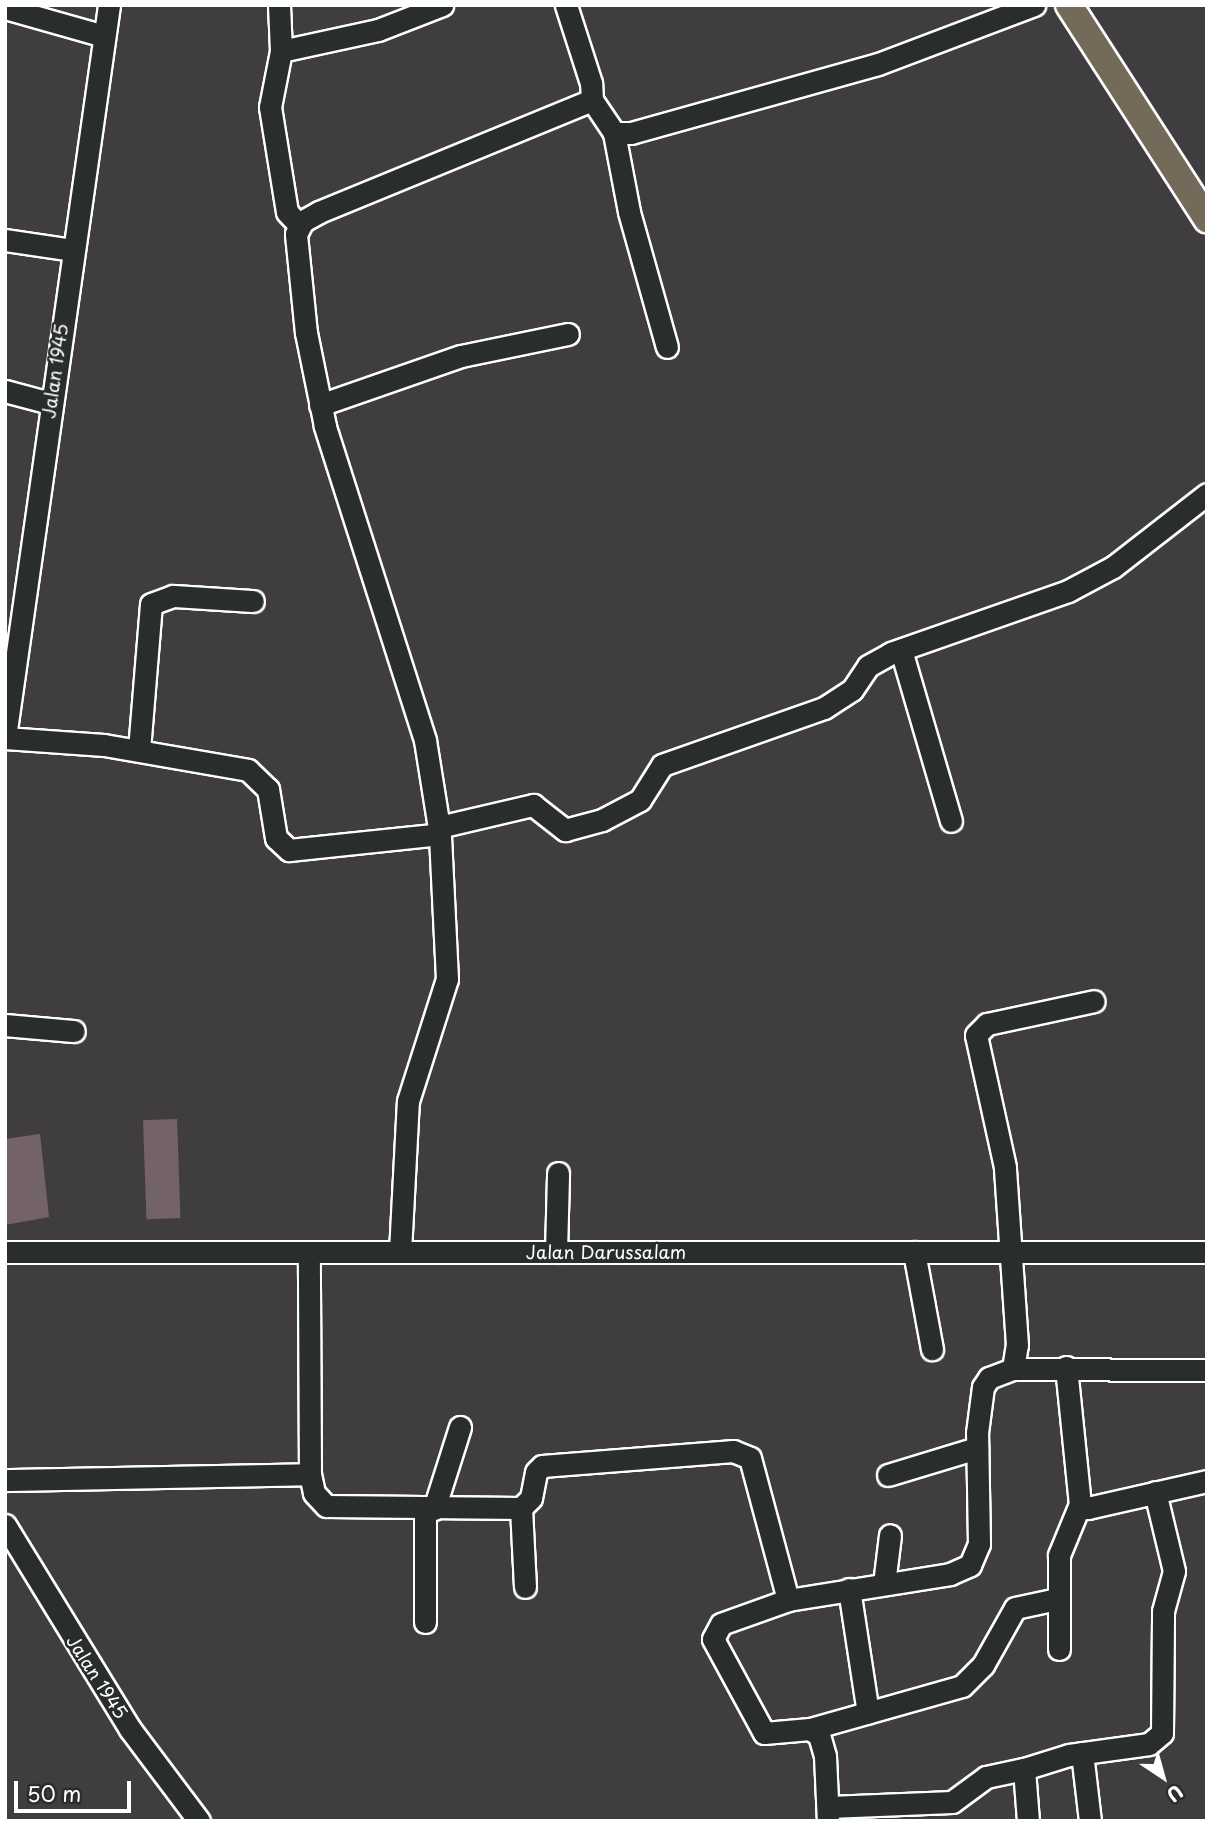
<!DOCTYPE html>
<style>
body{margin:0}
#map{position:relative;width:1212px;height:1826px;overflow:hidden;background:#403d40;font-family:"Playpen Sans",sans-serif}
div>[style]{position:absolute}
.building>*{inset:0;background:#746269;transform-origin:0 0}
.roads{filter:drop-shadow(2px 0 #fff) drop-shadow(-2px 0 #fff) drop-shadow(0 2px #fff) drop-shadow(0 -2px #fff)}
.minor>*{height:21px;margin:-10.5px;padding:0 10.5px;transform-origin:10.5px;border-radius:10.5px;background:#2a2d2e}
.major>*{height:26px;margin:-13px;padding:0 13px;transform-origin:13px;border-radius:13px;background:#746a5a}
span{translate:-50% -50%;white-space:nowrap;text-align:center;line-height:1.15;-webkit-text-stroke:5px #2a2d2e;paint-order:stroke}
.street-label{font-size:18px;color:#fff}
.frame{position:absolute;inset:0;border:7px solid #fff;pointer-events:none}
.north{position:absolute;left:1128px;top:1742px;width:70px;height:70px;-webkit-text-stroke:5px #2a2d2e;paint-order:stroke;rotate:144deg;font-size:19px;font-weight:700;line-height:28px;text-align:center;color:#fff}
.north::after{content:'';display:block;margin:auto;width:24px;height:32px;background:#fff;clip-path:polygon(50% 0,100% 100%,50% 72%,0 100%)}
.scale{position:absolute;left:14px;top:1781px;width:117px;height:32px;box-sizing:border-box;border:4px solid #fff;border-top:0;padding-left:9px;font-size:21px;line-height:24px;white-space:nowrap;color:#fff;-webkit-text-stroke:5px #2a2d2e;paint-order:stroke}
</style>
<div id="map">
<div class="building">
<div style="left:177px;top:1119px;width:99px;height:34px;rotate:88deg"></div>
<div style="clip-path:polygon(40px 1134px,49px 1217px,5px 1225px,5px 1139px)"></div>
</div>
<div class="roads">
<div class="minor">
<div style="left:279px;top:5px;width:46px;rotate:87.5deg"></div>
<div style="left:281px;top:51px;width:57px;rotate:101.1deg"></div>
<div style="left:270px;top:107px;width:106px;rotate:80.8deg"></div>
<div style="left:287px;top:212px;width:18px;rotate:47deg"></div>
<div style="left:5px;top:8px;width:103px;rotate:15.8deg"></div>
<div style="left:281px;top:51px;width:99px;rotate:-12.2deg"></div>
<div style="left:378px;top:30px;width:69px;rotate:-21.3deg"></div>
<div style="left:592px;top:100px;width:40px;rotate:56deg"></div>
<div style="left:614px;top:133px;width:17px"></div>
<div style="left:631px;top:133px;width:256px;rotate:-15.6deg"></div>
<div style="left:878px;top:64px;width:167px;rotate:-20.7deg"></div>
<div style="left:614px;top:133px;width:80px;rotate:79.2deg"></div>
<div style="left:629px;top:212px;width:140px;rotate:74.3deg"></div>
<div style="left:5px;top:240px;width:69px;rotate:8.4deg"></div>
<div style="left:5px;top:391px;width:47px;rotate:14.9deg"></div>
<div style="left:320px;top:405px;width:149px;rotate:-19.2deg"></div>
<div style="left:461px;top:356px;width:109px;rotate:-11.6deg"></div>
<div style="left:901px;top:650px;width:178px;rotate:73.7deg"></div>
<div style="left:5px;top:737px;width:739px;rotate:-81.91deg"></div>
<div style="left:5px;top:738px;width:99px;rotate:4deg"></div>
<div style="left:104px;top:745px;width:146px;rotate:9.8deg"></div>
<div style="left:248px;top:770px;width:28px;rotate:44deg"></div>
<div style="left:268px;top:789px;width:50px;rotate:80.7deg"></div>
<div style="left:276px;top:838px;width:18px;rotate:43deg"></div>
<div style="left:289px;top:850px;width:152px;rotate:-6deg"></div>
<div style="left:139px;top:750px;width:146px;rotate:-85.3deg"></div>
<div style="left:151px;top:604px;width:23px;rotate:-20deg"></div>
<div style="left:173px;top:596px;width:80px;rotate:3.6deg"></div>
<div style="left:439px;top:827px;width:97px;rotate:-13.2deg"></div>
<div style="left:533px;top:805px;width:41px;rotate:38deg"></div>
<div style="left:565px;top:830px;width:38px;rotate:-15deg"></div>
<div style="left:602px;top:820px;width:43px;rotate:-27.8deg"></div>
<div style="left:640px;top:800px;width:41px;rotate:-57.8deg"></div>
<div style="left:662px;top:765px;width:172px;rotate:-19.4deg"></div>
<div style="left:824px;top:708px;width:33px;rotate:-33deg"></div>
<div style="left:852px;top:690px;width:29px;rotate:-56deg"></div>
<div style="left:868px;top:666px;width:26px;rotate:-29deg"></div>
<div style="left:891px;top:653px;width:188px;rotate:-19.3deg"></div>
<div style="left:1068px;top:591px;width:51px;rotate:-28.1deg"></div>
<div style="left:1113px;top:567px;width:119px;rotate:-37.8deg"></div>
<div style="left:5px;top:1025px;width:69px;rotate:5deg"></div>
<div style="left:5px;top:1252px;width:1202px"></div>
<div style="left:400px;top:1252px;width:151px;rotate:-87deg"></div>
<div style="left:408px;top:1101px;width:128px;rotate:-72.3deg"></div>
<div style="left:447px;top:979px;width:145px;rotate:-92.8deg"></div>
<div style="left:440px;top:834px;width:95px;rotate:-99.1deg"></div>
<div style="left:425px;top:740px;width:330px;rotate:-107.7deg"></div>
<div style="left:325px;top:426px;width:95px;rotate:-101.5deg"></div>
<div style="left:306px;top:333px;width:100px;rotate:-95.8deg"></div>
<div style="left:296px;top:234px;width:15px;rotate:-62deg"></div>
<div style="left:303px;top:221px;width:18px;rotate:-29deg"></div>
<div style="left:319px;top:212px;width:295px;rotate:-22.3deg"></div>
<div style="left:592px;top:100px;width:17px;rotate:-93deg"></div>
<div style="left:591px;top:83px;width:82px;rotate:-107.8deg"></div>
<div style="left:556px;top:1252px;width:79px;rotate:-88.5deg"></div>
<div style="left:914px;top:1252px;width:99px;rotate:79.5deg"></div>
<div style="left:1066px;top:1367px;width:138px;rotate:84.2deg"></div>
<div style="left:1080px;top:1504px;width:9px;rotate:27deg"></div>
<div style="left:1088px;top:1508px;width:122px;rotate:-12.8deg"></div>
<div style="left:1013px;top:1369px;width:194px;rotate:0.3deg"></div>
<div style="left:310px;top:1474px;width:19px;rotate:78deg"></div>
<div style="left:314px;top:1493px;width:18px;rotate:47deg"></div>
<div style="left:326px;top:1506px;width:195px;rotate:0.6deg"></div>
<div style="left:521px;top:1508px;width:14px;rotate:-45deg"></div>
<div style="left:531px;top:1498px;width:26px;rotate:-79deg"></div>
<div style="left:536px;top:1472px;width:8px;rotate:-45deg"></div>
<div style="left:542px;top:1466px;width:192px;rotate:-4.5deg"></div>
<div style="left:733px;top:1451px;width:18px;rotate:22deg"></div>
<div style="left:750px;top:1458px;width:147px;rotate:75deg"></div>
<div style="left:788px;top:1600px;width:164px;rotate:-9.1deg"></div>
<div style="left:950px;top:1574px;width:22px;rotate:-24deg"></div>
<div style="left:970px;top:1565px;width:23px;rotate:-67deg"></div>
<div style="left:979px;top:1544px;width:111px;rotate:-91deg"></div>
<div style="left:977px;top:1433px;width:46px;rotate:-82.6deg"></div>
<div style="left:983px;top:1387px;width:11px;rotate:-56deg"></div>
<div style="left:989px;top:1378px;width:26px;rotate:-21deg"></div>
<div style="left:1013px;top:1369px;width:24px;rotate:-81deg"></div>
<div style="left:1017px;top:1345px;width:178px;rotate:-93.9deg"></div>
<div style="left:1005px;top:1167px;width:135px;rotate:-102.4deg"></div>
<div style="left:976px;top:1035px;width:16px;rotate:-45deg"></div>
<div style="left:987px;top:1024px;width:109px;rotate:-12.1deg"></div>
<div style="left:888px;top:1475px;width:93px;rotate:-16.9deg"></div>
<div style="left:5px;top:1480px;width:305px;rotate:-1.1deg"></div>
<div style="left:310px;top:1474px;width:220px;rotate:-90.3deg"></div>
<div style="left:521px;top:1508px;width:79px;rotate:87.1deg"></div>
<div style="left:434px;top:1509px;width:86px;rotate:-72.4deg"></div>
<div style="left:5px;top:1525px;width:239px;rotate:58.5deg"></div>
<div style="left:130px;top:1729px;width:115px;rotate:53.1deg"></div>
<div style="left:884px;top:1584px;width:49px;rotate:-83deg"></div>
<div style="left:849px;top:1589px;width:125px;rotate:81.3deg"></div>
<div style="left:788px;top:1600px;width:71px;rotate:160.3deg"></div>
<div style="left:721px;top:1624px;width:17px;rotate:118deg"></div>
<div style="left:713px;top:1639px;width:107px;rotate:61.5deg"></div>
<div style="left:764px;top:1733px;width:46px;rotate:-5deg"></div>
<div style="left:810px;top:1729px;width:11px;rotate:34deg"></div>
<div style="left:819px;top:1735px;width:22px;rotate:74deg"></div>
<div style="left:825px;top:1756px;width:65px;rotate:87.4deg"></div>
<div style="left:425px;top:1622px;width:113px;rotate:-90deg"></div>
<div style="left:1059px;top:1649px;width:94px;rotate:-90deg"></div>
<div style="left:1059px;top:1555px;width:55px;rotate:-67.6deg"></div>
<div style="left:810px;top:1729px;width:158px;rotate:-15.8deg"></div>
<div style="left:962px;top:1686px;width:30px;rotate:-45deg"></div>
<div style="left:983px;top:1665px;width:65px;rotate:-60.7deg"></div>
<div style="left:1015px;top:1608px;width:43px;rotate:-12.1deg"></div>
<div style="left:1082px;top:1753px;width:68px;rotate:83.3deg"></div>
<div style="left:1024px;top:1769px;width:47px;rotate:-17.3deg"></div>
<div style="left:1069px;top:1755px;width:81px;rotate:-7.8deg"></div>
<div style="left:1149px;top:1744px;width:17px;rotate:-40deg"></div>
<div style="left:1162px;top:1733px;width:122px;rotate:-89.5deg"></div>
<div style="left:1163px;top:1611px;width:41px;rotate:-74.6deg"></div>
<div style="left:1174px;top:1571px;width:81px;rotate:-103.5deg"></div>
<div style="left:829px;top:1807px;width:123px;rotate:-2.3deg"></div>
<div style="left:952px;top:1802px;width:42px;rotate:-36.3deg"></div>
<div style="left:986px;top:1777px;width:39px;rotate:-12deg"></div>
<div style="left:1024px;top:1769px;width:52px;rotate:85.6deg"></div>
</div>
<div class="major">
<div style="left:1069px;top:5px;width:255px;rotate:57.2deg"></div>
</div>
</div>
<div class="street-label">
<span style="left:55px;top:371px;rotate:-82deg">Jalan 1945</span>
<span style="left:606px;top:1252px">Jalan Darussalam</span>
<span style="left:97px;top:1677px;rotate:57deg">Jalan 1945</span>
</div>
<div class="frame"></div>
<div class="north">U</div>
<div class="scale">50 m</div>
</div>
